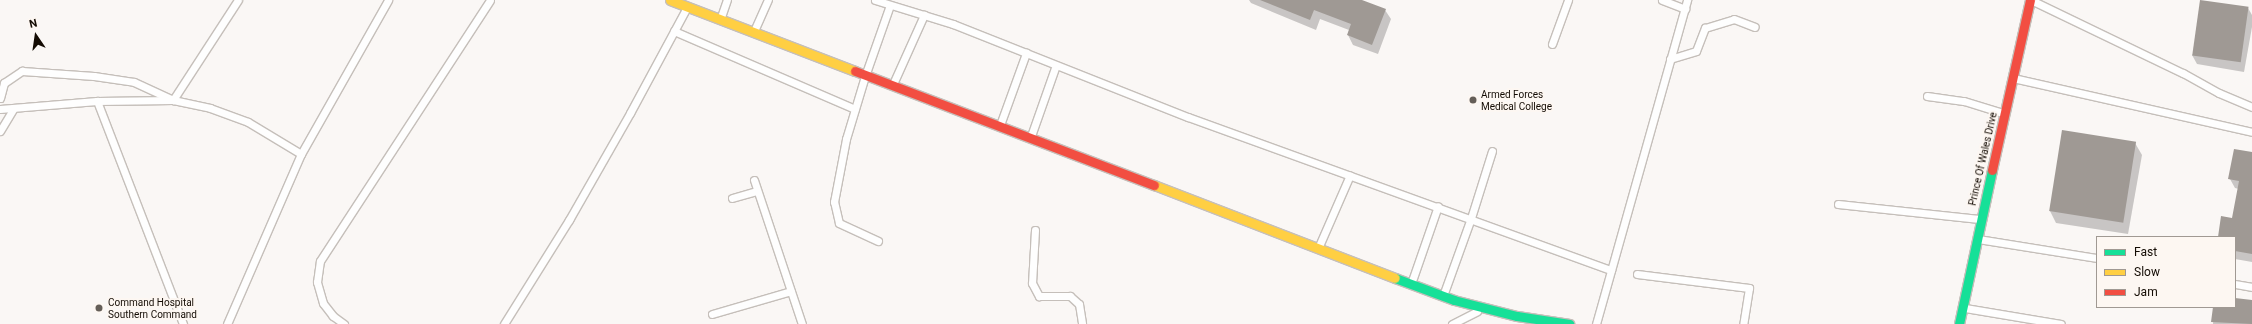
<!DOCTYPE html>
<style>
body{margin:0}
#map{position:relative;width:2252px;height:324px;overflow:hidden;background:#faf7f5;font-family:Roboto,sans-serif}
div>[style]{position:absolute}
.shadow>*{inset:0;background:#0003}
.building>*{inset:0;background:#9f9994;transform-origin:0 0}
.roads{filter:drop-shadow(1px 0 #c5bfba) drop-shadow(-1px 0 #c5bfba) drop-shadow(0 1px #c5bfba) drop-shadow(0 -1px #c5bfba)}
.lane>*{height:7px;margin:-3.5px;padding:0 3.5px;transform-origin:3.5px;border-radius:3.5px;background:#fefefe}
.fast>*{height:9px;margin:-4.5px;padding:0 4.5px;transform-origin:4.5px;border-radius:4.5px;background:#16e098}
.slow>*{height:9px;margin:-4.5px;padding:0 4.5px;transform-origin:4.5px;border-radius:4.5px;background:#ffcf43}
.jam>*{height:9px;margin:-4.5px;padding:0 4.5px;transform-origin:4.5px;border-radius:4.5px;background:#f24e42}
.dots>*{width:11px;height:11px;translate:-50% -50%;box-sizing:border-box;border:2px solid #fdf7f2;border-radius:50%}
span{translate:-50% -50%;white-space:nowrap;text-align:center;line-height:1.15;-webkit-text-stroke:4px #fdf7f2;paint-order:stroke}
.poi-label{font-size:10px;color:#140c04}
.left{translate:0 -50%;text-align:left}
.street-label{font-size:10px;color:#140c04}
.legend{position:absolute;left:2096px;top:236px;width:140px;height:72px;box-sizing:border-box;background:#fdf7f2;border:1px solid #a09993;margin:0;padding:5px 7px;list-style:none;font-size:12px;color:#140c04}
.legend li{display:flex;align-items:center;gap:8px;height:20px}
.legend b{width:20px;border:1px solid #a09993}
.north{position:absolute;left:16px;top:16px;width:40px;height:40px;-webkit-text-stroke:3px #fdf7f2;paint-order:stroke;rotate:347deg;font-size:11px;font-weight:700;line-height:16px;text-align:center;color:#140c04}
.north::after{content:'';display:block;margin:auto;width:14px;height:18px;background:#140c04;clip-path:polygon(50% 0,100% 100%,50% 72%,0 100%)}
</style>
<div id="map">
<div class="shadow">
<div style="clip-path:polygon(1249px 0,1359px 0,1385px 10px,1391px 19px,1378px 54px,1353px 45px,1348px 35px,1349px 30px,1320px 19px,1316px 30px,1251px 3px)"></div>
<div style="clip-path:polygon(2248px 8px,2252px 15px,2252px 27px,2244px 72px,2197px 64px,2192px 55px)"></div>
<div style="clip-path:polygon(2135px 143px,2142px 155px,2128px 234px,2056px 223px,2050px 211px)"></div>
<div style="clip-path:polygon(2252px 153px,2252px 262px,2235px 259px,2235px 237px,2219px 237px,2233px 220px,2239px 189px,2235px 188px,2230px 179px)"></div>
<div style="clip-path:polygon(2235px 299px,2252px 302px,2252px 324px,2213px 324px,2214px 307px,2235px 307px)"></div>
</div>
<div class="building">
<div style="clip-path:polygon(1260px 0,1362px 0,1386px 9px,1372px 45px,1347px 35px,1351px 24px,1314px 10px,1310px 20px)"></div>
<div style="left:2200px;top:0;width:49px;height:56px;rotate:8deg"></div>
<div style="left:2062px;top:130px;width:75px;height:82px;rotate:9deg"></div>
<div style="clip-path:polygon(2234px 149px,2252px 152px,2252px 254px,2235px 251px,2235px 237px,2218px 237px,2221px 216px,2232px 218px,2239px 181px,2228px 179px)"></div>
<div style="clip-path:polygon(2235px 298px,2252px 300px,2252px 324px,2211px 322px,2213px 307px,2235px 307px)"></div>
</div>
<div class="roads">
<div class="lane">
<div style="left:875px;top:0;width:82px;rotate:17.1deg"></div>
<div style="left:953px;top:24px;width:253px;rotate:21.6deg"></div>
<div style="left:1188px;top:117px;width:450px;rotate:19.9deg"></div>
<div style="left:1662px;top:0;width:25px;rotate:21deg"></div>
<div style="left:2031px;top:0;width:169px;rotate:25.7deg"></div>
<div style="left:2183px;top:73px;width:41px;rotate:29.1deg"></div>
<div style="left:2219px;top:93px;width:36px;rotate:23deg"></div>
<div style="left:721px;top:17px;width:18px;rotate:-71deg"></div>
<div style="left:674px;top:31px;width:197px;rotate:23.3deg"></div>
<div style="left:754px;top:31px;width:34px;rotate:-66deg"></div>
<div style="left:1552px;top:44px;width:47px;rotate:-70deg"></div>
<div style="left:1670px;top:59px;width:27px;rotate:-17deg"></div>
<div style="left:1696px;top:51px;width:25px;rotate:-69deg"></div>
<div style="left:1705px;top:28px;width:30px;rotate:-17deg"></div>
<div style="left:1734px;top:19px;width:22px;rotate:21deg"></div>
<div style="left:2013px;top:78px;width:245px;rotate:12.7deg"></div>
<div style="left:893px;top:84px;width:76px;rotate:-65.8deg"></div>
<div style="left:1927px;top:96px;width:37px;rotate:8deg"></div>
<div style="left:1964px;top:101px;width:41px;rotate:17.1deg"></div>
<div style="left:0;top:98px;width:16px;rotate:-75deg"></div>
<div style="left:4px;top:83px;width:22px;rotate:-34deg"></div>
<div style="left:22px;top:71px;width:72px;rotate:4deg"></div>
<div style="left:94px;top:76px;width:40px;rotate:8.5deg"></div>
<div style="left:134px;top:82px;width:43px;rotate:24.8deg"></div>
<div style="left:173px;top:100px;width:119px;rotate:-57deg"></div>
<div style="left:97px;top:101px;width:239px;rotate:68.9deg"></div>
<div style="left:0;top:109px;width:97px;rotate:-4.7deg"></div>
<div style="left:97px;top:101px;width:76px;rotate:-0.8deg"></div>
<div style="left:173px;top:100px;width:38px;rotate:12deg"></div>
<div style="left:210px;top:108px;width:40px;rotate:20.2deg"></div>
<div style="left:248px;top:122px;width:62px;rotate:31.1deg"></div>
<div style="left:1000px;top:125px;width:77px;rotate:-70.1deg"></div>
<div style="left:0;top:131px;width:26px;rotate:-59deg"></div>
<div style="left:1031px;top:136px;width:75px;rotate:-70.6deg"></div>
<div style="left:754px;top:180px;width:152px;rotate:71.6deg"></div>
<div style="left:732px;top:198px;width:26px;rotate:-16deg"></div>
<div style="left:1838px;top:204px;width:142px;rotate:6.1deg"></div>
<div style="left:1035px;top:230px;width:53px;rotate:93.2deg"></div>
<div style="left:1032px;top:283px;width:15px;rotate:62deg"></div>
<div style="left:1039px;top:296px;width:31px"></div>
<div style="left:1070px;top:296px;width:12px;rotate:42deg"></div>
<div style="left:1079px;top:304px;width:20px;rotate:81deg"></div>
<div style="left:1978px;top:239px;width:121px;rotate:9.1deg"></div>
<div style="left:878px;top:241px;width:43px;rotate:-155.2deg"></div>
<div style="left:839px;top:223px;width:22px;rotate:-103deg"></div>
<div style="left:834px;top:202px;width:64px;rotate:-79.2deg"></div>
<div style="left:846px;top:139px;width:66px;rotate:-73.2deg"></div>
<div style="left:865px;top:76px;width:75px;rotate:-70.6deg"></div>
<div style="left:1319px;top:246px;width:77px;rotate:-66.4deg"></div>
<div style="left:1637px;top:274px;width:113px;rotate:7.1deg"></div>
<div style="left:1749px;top:288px;width:36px;rotate:99deg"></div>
<div style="left:1412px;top:281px;width:79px;rotate:-70.9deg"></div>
<div style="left:2235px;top:284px;width:17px;rotate:10deg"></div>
<div style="left:1444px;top:293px;width:80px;rotate:-70.2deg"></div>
<div style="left:1471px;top:218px;width:70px;rotate:-72.6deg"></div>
<div style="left:1965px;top:308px;width:97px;rotate:9.5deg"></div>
<div style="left:712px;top:314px;width:82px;rotate:-16.2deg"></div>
<div style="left:227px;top:324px;width:185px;rotate:-66.5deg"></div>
<div style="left:301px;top:154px;width:177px;rotate:-60.5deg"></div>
<div style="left:344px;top:324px;width:14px;rotate:-144deg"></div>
<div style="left:333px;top:316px;width:16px;rotate:-128deg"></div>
<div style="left:323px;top:303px;width:22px;rotate:-106deg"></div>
<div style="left:317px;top:282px;width:21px;rotate:-82deg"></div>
<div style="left:320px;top:261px;width:311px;rotate:-56.9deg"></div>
<div style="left:504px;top:324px;width:123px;rotate:-58deg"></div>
<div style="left:569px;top:220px;width:123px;rotate:-60.3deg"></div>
<div style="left:630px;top:113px;width:118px;rotate:-61.7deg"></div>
<div style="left:1452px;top:324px;width:28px;rotate:-27deg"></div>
<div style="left:1596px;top:324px;width:337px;rotate:-74.3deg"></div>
</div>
<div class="fast">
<div style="left:1395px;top:278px;width:63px;rotate:20.4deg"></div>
<div style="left:1454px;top:300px;width:65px;rotate:14.3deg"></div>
<div style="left:1517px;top:316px;width:53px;rotate:8.7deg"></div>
<div style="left:1959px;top:324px;width:157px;rotate:-77.9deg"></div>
</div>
<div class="slow">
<div style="left:670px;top:0;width:198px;rotate:21deg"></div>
<div style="left:1154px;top:185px;width:258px;rotate:21.1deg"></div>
</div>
<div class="jam">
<div style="left:855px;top:71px;width:320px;rotate:20.9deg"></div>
<div style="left:1992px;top:170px;width:174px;rotate:-77.4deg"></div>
</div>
</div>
<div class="dots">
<div style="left:1473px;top:100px;background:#645e58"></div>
<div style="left:99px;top:308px;background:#645e58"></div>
</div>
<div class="poi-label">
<span class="left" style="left:1481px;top:100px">Armed Forces<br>Medical College</span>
<span class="left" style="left:108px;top:308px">Command Hospital<br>Southern Command</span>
</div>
<div class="street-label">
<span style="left:1983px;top:159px;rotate:-77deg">Prince Of Wales Drive</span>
</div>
<ul class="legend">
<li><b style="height:5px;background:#16e098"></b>Fast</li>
<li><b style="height:5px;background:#ffcf43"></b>Slow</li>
<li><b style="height:5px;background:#f24e42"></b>Jam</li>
</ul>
<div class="north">N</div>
</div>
